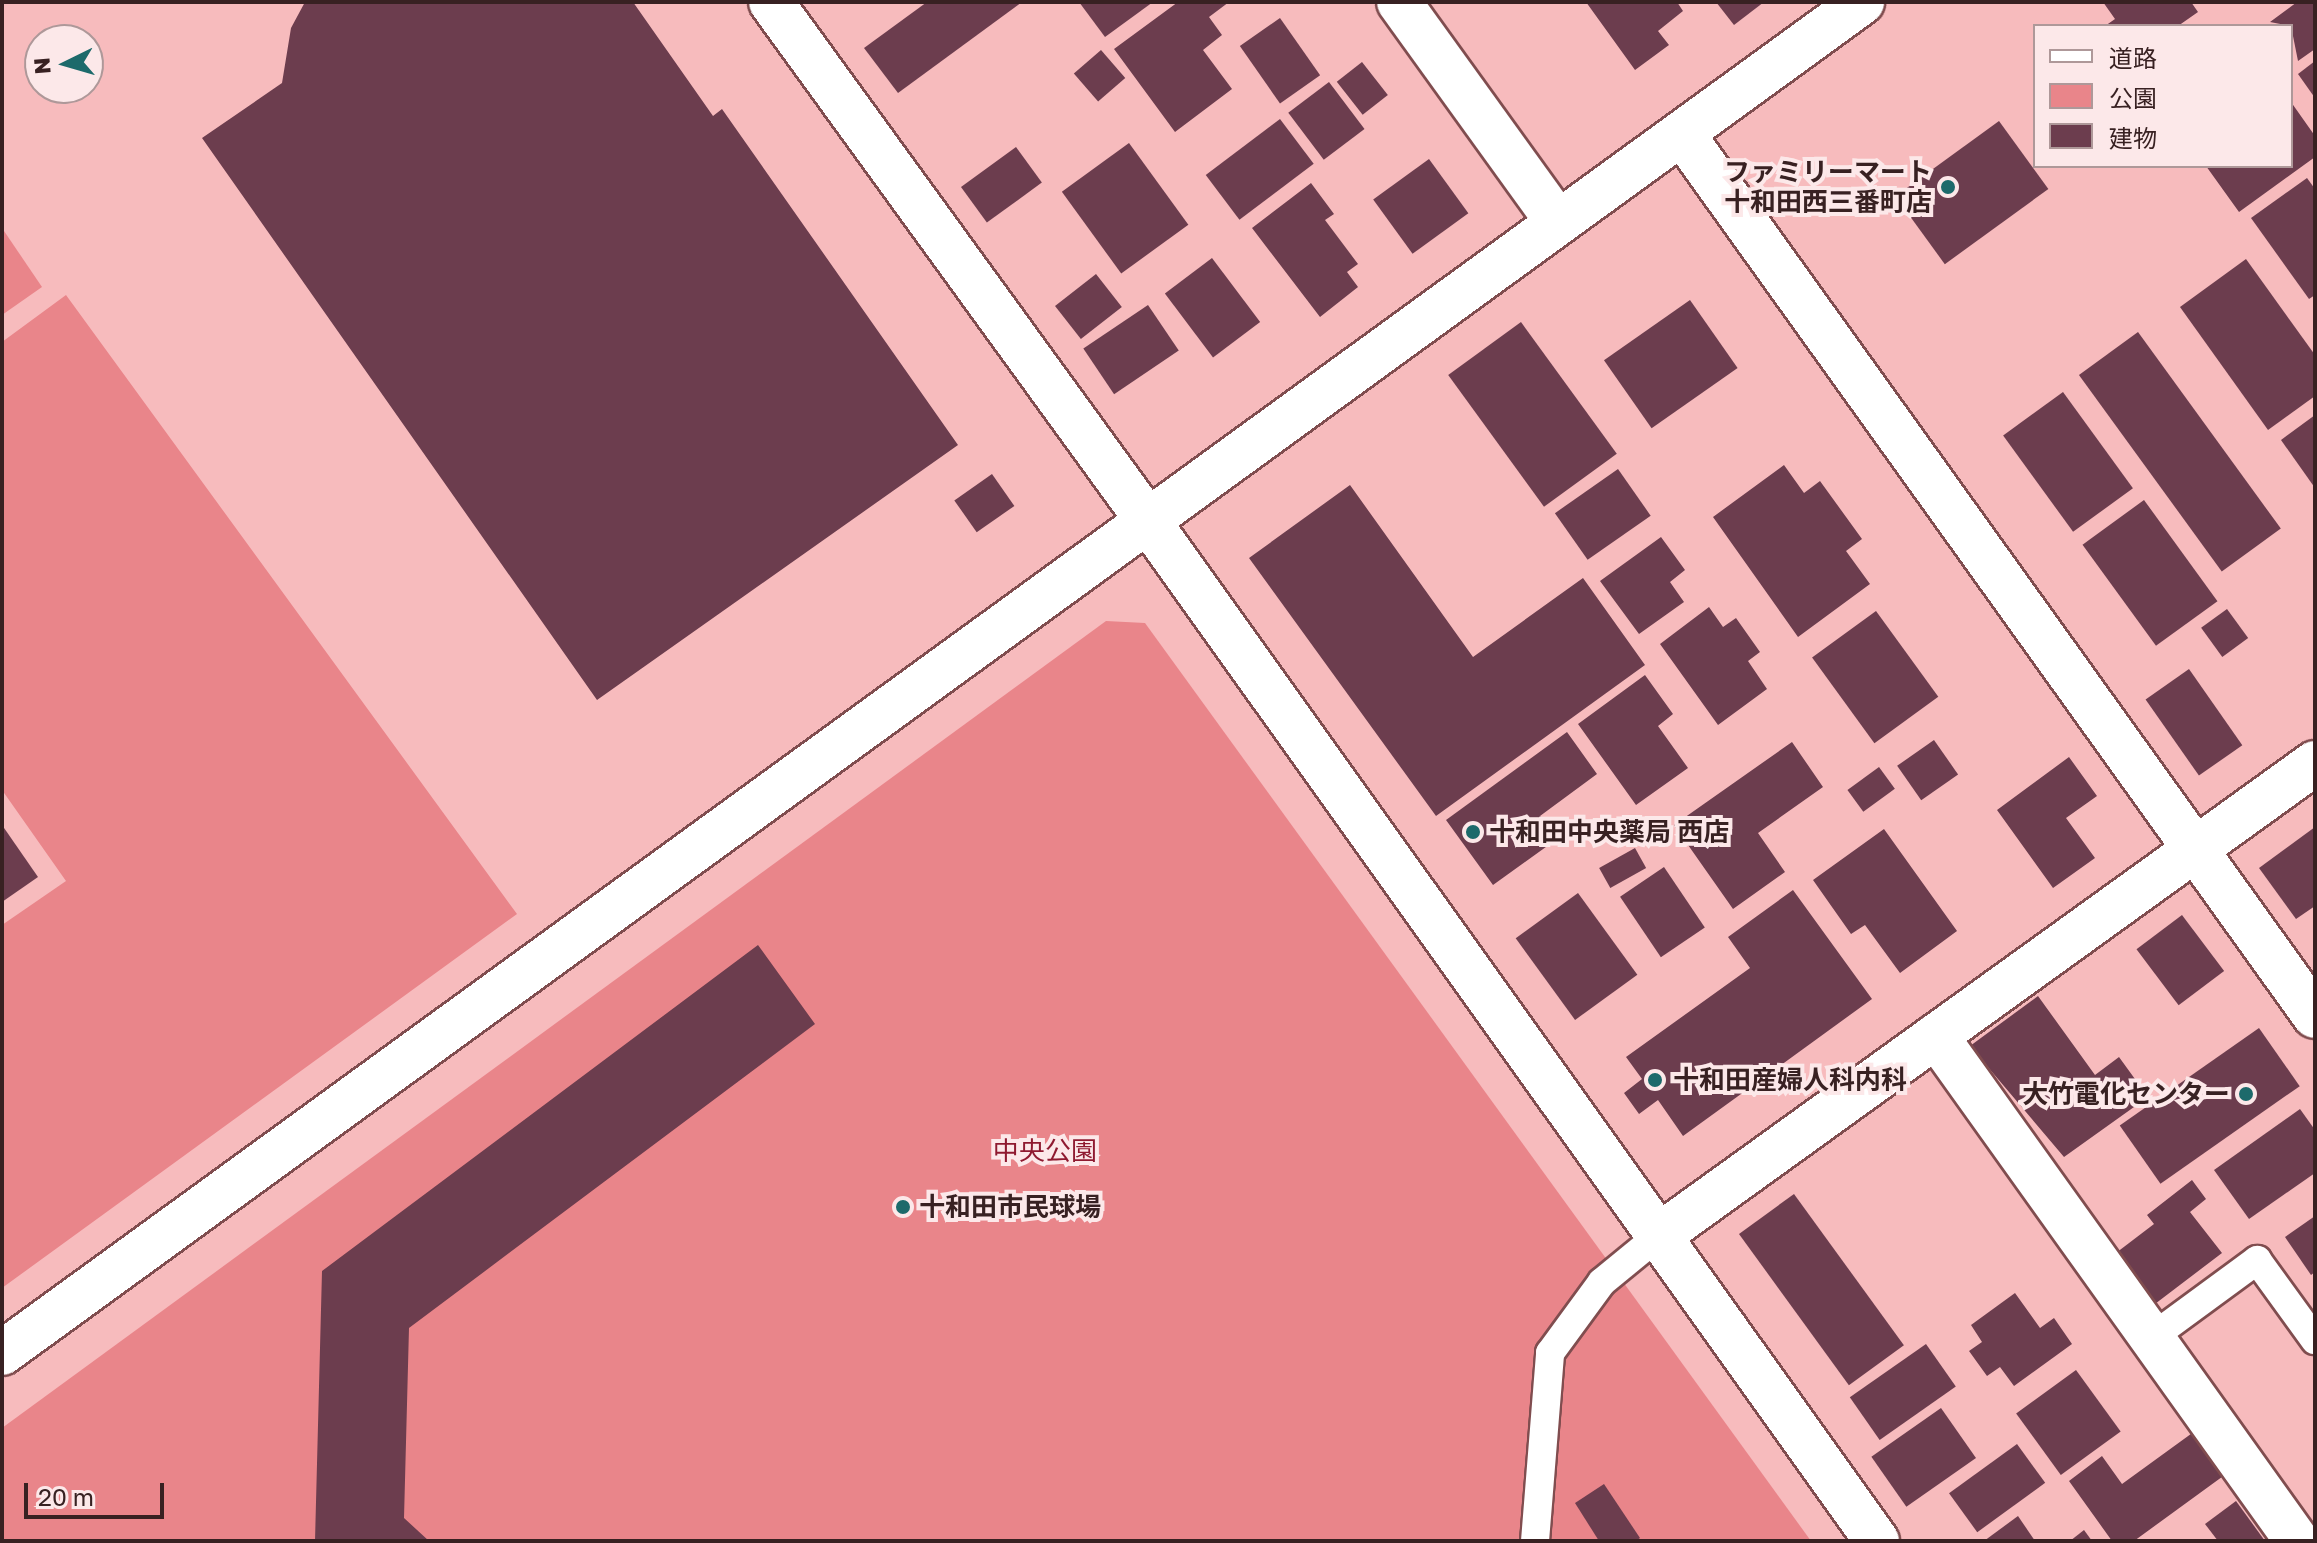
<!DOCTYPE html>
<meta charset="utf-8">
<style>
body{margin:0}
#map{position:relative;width:2317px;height:1543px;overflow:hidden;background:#f7bbbd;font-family:"Golos Text","Noto Sans JP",sans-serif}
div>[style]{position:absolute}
.green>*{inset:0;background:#e9858a}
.building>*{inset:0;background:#6c3d4e;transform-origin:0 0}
.roads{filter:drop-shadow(2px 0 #804d4f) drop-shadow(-2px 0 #804d4f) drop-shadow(0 2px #804d4f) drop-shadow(0 -2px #804d4f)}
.lane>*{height:28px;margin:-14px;padding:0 14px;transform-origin:14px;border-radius:14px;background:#fff}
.street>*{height:44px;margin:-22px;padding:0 22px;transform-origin:22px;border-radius:22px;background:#fff}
.secondary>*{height:44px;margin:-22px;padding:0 22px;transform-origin:22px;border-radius:22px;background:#fff}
.dots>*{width:22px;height:22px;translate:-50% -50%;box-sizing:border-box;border:4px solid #fce8e9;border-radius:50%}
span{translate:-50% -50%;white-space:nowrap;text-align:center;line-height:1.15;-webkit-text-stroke:8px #fce8e9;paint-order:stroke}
.poi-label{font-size:26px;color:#382122;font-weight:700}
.right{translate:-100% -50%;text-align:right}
.left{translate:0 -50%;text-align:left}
.park-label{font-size:26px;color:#8f1a30}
.frame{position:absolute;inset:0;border:4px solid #382122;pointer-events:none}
.legend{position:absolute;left:2033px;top:24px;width:260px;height:144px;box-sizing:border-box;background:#fce8e9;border:2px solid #ae9899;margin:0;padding:10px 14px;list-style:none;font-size:24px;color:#382122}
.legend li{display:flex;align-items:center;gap:16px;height:40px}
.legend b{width:40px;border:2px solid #ae9899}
.north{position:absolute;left:24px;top:24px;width:80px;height:80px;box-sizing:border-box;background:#fce8e9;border:2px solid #ae9899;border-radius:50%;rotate:265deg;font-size:22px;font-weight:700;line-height:32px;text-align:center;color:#382122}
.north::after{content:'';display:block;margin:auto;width:28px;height:36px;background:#1d6a6b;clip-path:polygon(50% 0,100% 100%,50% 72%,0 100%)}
.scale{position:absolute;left:24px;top:1483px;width:140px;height:36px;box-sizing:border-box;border:4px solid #382122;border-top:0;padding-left:10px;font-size:24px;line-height:28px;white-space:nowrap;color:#382122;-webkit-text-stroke:6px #fce8e9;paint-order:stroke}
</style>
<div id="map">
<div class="green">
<div style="clip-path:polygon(2px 228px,42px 287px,2px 315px)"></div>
<div style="clip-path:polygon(66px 295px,517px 914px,2px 1288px,2px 925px,66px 881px,2px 790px,2px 342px)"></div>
<div style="clip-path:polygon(1106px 621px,1145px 623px,1811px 1541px,2px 1541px,2px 1428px)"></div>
</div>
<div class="building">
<div style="clip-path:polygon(305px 2px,633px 2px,713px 116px,722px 109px,958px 445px,597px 700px,202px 138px,282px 83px,291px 28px)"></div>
<div style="clip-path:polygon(927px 2px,1022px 2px,898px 93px,864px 48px)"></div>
<div style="clip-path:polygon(1079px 2px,1153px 2px,1105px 37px)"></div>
<div style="clip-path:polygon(1178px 2px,1229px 2px,1209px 17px,1222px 35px,1203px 50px,1232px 89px,1175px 132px,1114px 49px)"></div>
<div style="clip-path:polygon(1586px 2px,1677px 2px,1683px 11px,1658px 31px,1669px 45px,1635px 70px)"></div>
<div style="clip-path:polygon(1716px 2px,1764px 2px,1734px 25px)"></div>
<div style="clip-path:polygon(2103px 2px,2191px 2px,2198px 12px,2178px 26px,2105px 26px,2115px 19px)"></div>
<div style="clip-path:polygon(2297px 2px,2315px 2px,2315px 49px,2298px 61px,2291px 26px,2270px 22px)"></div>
<div style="left:1280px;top:18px;width:70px;height:49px;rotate:55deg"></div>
<div style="left:1101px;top:50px;width:37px;height:36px;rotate:49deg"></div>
<div style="clip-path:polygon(2315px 61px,2315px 98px,2298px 74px)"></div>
<div style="left:1362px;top:62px;width:42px;height:32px;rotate:52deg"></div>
<div style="left:1329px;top:82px;width:59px;height:51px;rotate:53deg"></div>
<div style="clip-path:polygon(2291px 102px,2315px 136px,2315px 157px,2239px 212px,2206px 166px,2291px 166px)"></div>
<div style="left:1280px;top:119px;width:56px;height:93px;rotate:53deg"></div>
<div style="left:1999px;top:121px;width:84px;height:128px;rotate:54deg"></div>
<div style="left:1129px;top:143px;width:101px;height:83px;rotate:54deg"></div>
<div style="left:1016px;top:147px;width:44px;height:68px;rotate:54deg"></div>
<div style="left:1429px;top:159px;width:67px;height:69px;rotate:54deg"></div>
<div style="clip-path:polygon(2307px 178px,2315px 189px,2315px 295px,2309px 299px,2251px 218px)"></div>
<div style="clip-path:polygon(1311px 183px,1334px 214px,1325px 220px,1358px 264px,1347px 272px,1358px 287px,1320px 317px,1252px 228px)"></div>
<div style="left:1212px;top:258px;width:80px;height:59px;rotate:53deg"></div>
<div style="clip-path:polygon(2246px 259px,2315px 355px,2315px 396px,2268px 430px,2180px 307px)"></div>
<div style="left:1096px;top:274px;width:42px;height:52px;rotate:52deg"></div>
<div style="left:1690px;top:300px;width:83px;height:105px;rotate:55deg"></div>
<div style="left:1148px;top:305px;width:55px;height:78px;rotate:56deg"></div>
<div style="left:1521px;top:322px;width:163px;height:90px;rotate:54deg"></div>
<div style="left:2138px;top:332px;width:243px;height:73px;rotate:54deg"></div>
<div style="left:2063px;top:392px;width:119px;height:74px;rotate:54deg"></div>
<div style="clip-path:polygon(2315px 415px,2315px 488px,2281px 440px)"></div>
<div style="clip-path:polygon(1784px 465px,1804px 493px,1820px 481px,1862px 539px,1846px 551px,1870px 584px,1798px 637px,1713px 517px)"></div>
<div style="left:1618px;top:469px;width:57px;height:77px;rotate:55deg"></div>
<div style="left:992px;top:474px;width:39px;height:46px;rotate:55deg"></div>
<div style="clip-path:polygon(1350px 485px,1473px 657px,1583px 578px,1645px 665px,1436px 816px,1249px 558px)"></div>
<div style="left:2144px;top:500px;width:125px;height:76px;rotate:54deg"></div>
<div style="clip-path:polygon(1661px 537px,1685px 570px,1670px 582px,1684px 602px,1639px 634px,1600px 581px)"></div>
<div style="clip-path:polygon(1709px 607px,1723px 627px,1736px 618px,1760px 652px,1748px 661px,1767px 689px,1718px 725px,1660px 644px)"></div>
<div style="left:2227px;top:609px;width:36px;height:32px;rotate:54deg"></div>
<div style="left:1876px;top:611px;width:106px;height:79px;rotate:54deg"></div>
<div style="left:2189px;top:669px;width:93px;height:53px;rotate:55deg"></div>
<div style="clip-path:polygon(1645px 675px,1673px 714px,1658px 726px,1688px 768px,1636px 805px,1578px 724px)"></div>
<div style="clip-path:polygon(1567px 732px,1597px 774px,1540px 816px,1557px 839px,1493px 885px,1446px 820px)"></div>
<div style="left:1934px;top:740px;width:42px;height:45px;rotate:55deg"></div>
<div style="clip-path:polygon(1792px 742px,1823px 787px,1758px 833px,1785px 872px,1733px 909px,1674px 825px)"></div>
<div style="clip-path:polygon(2069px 757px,2097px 796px,2066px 818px,2095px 858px,2053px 888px,1997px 810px)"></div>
<div style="left:1879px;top:767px;width:27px;height:39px;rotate:54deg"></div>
<div style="clip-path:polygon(2px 825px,38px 877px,2px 902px)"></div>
<div style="clip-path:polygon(2315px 827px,2315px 906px,2296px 919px,2259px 868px)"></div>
<div style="clip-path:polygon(1884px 829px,1957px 931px,1900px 973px,1865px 925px,1851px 934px,1813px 880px)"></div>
<div style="left:1635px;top:848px;width:23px;height:41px;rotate:61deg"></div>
<div style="left:1664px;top:867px;width:73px;height:53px;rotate:56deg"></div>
<div style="clip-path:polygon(1793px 890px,1872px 999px,1683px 1136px,1658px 1100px,1639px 1114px,1624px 1093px,1642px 1079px,1626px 1057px,1750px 968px,1728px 937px)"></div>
<div style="left:1578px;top:893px;width:101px;height:77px;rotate:54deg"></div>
<div style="left:2182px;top:915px;width:70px;height:57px;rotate:53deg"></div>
<div style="clip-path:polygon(758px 945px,815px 1024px,409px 1328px,404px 1518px,429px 1541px,315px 1541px,322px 1271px)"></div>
<div style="clip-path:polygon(2038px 996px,2095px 1075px,2119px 1057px,2148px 1097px,2064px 1157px,1970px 1046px)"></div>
<div style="left:2259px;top:1028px;width:71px;height:170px;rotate:55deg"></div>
<div style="clip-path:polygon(2300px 1109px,2315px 1130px,2315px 1173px,2249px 1219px,2214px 1170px)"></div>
<div style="clip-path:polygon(2192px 1180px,2206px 1199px,2190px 1212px,2222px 1253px,2151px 1307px,2112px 1256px,2154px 1224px,2147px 1215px)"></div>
<div style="left:1794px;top:1194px;width:187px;height:68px;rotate:54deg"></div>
<div style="clip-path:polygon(2315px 1216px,2315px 1272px,2311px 1275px,2285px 1237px)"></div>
<div style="clip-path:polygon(2015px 1293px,2040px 1328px,2054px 1318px,2072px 1344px,2014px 1386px,2000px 1367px,1987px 1376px,1969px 1351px,1982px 1342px,1971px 1325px)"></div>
<div style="left:1926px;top:1344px;width:52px;height:93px;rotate:55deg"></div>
<div style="left:2076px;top:1370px;width:76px;height:74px;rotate:54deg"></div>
<div style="left:1941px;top:1408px;width:61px;height:85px;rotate:55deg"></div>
<div style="clip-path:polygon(2195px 1431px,2226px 1474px,2134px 1541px,2112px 1541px,2069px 1481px,2102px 1456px,2122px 1484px)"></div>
<div style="left:2017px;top:1444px;width:48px;height:84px;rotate:54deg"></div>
<div style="clip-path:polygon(1604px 1484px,1640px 1538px,1636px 1541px,1599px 1541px,1575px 1503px)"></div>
<div style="clip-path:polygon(2236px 1501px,2265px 1541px,2218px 1541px,2205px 1524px)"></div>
<div style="clip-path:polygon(2018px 1516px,2035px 1541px,1984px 1541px)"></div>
<div style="clip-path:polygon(2084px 1530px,2092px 1541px,2070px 1541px)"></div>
</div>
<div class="roads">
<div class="lane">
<div style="left:2151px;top:1338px;width:132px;rotate:-36.3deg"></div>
<div style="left:2257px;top:1260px;width:99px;rotate:54.1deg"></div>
<div style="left:1535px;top:1541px;width:189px;rotate:-85.4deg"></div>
<div style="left:1550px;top:1353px;width:88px;rotate:-53.8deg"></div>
<div style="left:1602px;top:1282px;width:71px;rotate:-39.3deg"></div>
</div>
<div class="street">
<div style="left:771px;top:2px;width:641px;rotate:54.01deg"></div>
<div style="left:1936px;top:1036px;width:621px;rotate:54.44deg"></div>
</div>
<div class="secondary">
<div style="left:1399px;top:2px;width:269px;rotate:54.2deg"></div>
<div style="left:1683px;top:135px;width:1084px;rotate:54.35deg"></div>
<div style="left:1148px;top:521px;width:1254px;rotate:54.45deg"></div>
<div style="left:1657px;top:1237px;width:811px;rotate:-35.77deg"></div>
<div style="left:2px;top:1353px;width:2299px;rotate:-35.99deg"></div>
</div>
</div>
<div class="dots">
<div style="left:1948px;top:187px;background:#1d6a6b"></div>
<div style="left:1473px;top:832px;background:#1d6a6b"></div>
<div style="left:1655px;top:1080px;background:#1d6a6b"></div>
<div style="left:2246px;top:1094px;background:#1d6a6b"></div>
<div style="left:903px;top:1207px;background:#1d6a6b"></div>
</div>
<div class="poi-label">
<span class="right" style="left:1932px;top:187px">ファミリーマート<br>十和田西三番町店</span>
<span class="left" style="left:1489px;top:832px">十和田中央薬局 西店</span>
<span class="left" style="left:1673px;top:1080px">十和田産婦人科内科</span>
<span class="right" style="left:2230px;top:1094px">大竹電化センター</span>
<span class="left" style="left:919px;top:1207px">十和田市民球場</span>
</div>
<div class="park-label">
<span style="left:1045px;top:1151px">中央公園</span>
</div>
<div class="frame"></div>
<ul class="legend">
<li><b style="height:10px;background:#fff"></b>道路</li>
<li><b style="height:22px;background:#e9858a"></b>公園</li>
<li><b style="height:22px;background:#6c3d4e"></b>建物</li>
</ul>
<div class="north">N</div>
<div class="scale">20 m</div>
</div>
